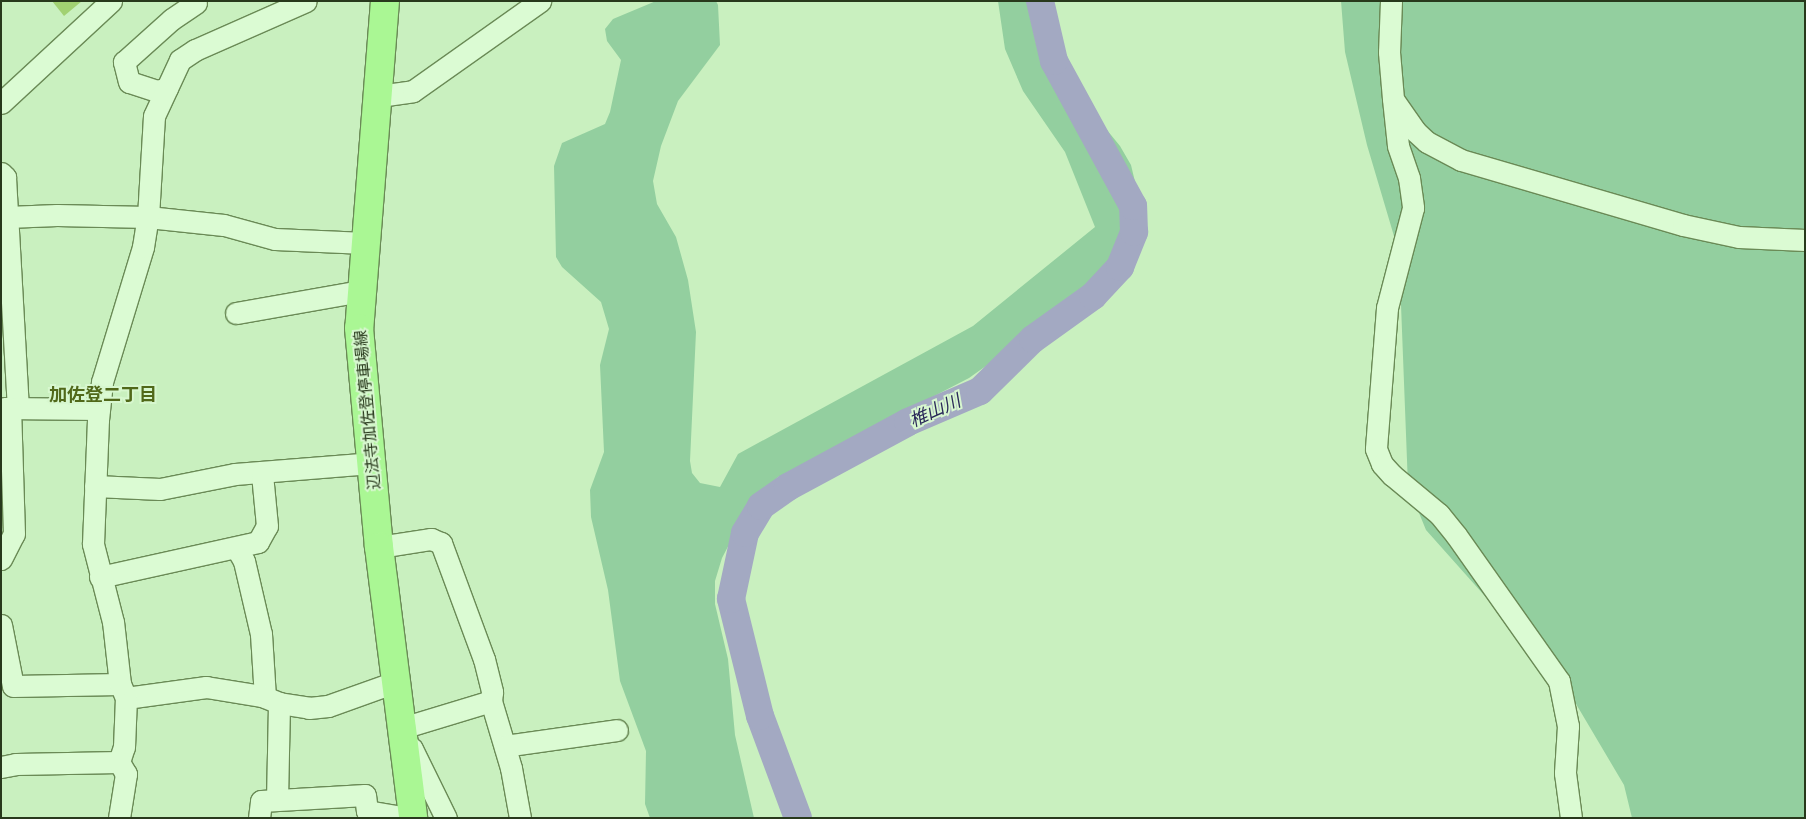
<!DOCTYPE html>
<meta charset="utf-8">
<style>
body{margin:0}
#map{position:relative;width:1806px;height:819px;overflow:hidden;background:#c9f0bf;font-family:Merriweather,"Noto Sans JP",serif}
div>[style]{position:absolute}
.green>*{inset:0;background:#93cf9f}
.river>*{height:28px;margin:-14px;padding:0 14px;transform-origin:14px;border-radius:14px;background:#a3a9c2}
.building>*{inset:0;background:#a1d172}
.roads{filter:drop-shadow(1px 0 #6a8a56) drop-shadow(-1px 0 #6a8a56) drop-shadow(0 1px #6a8a56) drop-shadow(0 -1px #6a8a56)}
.minor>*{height:21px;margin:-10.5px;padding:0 10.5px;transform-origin:10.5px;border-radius:10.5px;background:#dbfbd3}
.major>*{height:28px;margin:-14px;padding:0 14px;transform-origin:14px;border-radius:14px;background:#aaf794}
span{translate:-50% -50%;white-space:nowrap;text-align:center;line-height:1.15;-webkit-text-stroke:4px #d7f7cf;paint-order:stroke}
.street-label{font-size:16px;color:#28391c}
.neighbourhood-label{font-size:18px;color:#506819;font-weight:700}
.water-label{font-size:18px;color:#2b2a5a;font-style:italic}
.frame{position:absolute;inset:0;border:2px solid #28391c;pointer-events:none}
</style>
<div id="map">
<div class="green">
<div style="clip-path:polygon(656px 1px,716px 1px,718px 5px,720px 45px,678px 101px,661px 146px,653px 181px,657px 204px,676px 237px,688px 280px,696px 332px,690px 461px,692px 473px,700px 483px,720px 487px,738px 454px,973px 326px,1095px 227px,1065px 152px,1023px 91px,1005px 49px,998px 1px,1030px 1px,1028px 8px,1036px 43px,1120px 146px,1131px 165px,1142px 211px,1126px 256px,1111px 277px,969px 378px,778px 477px,759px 495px,745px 514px,722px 558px,715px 581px,715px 604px,728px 659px,735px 735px,754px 818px,650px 818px,645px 804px,646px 751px,620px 681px,608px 590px,591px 517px,590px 490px,604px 452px,600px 365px,609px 329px,601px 302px,562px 267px,556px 257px,554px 166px,562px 143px,605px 124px,610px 112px,621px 60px,607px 41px,605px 29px,613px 19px)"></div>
<div style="clip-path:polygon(1341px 1px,1805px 1px,1805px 818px,1632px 818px,1624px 785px,1566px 687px,1426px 530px,1408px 486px,1399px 253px,1367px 145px,1345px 52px)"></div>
</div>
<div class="river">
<div style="left:798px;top:818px;width:109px;rotate:-110.4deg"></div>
<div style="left:760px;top:716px;width:121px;rotate:-103.9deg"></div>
<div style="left:731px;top:599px;width:67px;rotate:-78deg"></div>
<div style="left:745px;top:533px;width:31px;rotate:-59deg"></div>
<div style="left:761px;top:506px;width:33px;rotate:-35deg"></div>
<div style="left:788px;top:487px;width:136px;rotate:-28.4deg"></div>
<div style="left:908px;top:422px;width:78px;rotate:-23.3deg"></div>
<div style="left:980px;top:391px;width:74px;rotate:-44.5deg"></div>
<div style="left:1033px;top:339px;width:74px;rotate:-35.6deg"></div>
<div style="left:1093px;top:296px;width:40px;rotate:-47deg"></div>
<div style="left:1120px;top:267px;width:38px;rotate:-68deg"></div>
<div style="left:1134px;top:232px;width:26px;rotate:-92deg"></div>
<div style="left:1133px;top:206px;width:165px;rotate:-118.6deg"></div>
<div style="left:1054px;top:61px;width:62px;rotate:-103.1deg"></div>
</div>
<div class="building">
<div style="clip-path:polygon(52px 1px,82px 1px,64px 16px)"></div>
</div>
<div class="roads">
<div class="minor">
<div style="left:1391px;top:1px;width:51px;rotate:92.2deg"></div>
<div style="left:1389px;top:52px;width:47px;rotate:85.1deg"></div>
<div style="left:1393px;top:99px;width:47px;rotate:83.9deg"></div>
<div style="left:1398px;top:146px;width:34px;rotate:71deg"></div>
<div style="left:1409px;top:178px;width:30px;rotate:82deg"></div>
<div style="left:1413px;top:208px;width:103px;rotate:104.6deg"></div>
<div style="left:1387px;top:308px;width:141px;rotate:94.5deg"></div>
<div style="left:1376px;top:449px;width:16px;rotate:68deg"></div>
<div style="left:1382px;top:464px;width:15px;rotate:48deg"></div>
<div style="left:1392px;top:475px;width:61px;rotate:39.7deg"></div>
<div style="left:1439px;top:514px;width:27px;rotate:51deg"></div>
<div style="left:1456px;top:535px;width:179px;rotate:54.8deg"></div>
<div style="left:1559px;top:681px;width:46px;rotate:78.7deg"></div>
<div style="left:1568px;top:726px;width:47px;rotate:93.7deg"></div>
<div style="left:1565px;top:773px;width:45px;rotate:82.4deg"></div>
<div style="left:167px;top:88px;width:10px;rotate:163deg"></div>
<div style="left:157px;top:91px;width:29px;rotate:-162deg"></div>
<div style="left:129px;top:82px;width:21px;rotate:-104deg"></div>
<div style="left:124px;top:62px;width:64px;rotate:-41.9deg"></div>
<div style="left:172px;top:19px;width:29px;rotate:-34deg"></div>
<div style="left:379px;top:96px;width:34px;rotate:-8deg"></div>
<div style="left:413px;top:91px;width:156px;rotate:-35.3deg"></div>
<div style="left:1395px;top:102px;width:35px;rotate:55deg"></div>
<div style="left:1415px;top:131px;width:16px;rotate:43deg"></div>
<div style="left:1427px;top:142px;width:38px;rotate:28deg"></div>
<div style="left:1461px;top:160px;width:231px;rotate:16.3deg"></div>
<div style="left:1683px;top:225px;width:57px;rotate:12.1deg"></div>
<div style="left:1739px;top:237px;width:66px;rotate:2.6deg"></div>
<div style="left:1px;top:103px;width:150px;rotate:-42.8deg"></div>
<div style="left:1px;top:173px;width:6px;rotate:45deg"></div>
<div style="left:5px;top:177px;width:231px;rotate:86.8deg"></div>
<div style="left:7px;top:217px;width:50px;rotate:-2.3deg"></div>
<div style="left:57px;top:215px;width:91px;rotate:1.3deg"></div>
<div style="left:148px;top:217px;width:76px;rotate:6deg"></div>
<div style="left:224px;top:225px;width:53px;rotate:15.4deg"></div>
<div style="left:275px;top:239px;width:90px;rotate:2.5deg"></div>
<div style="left:236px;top:313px;width:127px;rotate:-10deg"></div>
<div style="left:4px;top:408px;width:95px;rotate:0.6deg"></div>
<div style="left:95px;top:486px;width:65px;rotate:2.6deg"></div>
<div style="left:160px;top:489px;width:76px;rotate:-11.3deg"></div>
<div style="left:235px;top:474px;width:136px;rotate:-4.6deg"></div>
<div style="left:379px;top:547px;width:53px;rotate:-8.7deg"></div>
<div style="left:431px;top:539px;width:11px;rotate:22deg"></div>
<div style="left:441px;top:543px;width:124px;rotate:69.7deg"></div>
<div style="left:484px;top:659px;width:34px;rotate:76deg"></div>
<div style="left:492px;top:692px;width:9px;rotate:96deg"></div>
<div style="left:491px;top:701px;width:93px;rotate:163.1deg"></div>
<div style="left:237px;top:549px;width:14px;rotate:60deg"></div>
<div style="left:244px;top:561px;width:75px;rotate:76.9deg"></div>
<div style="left:261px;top:634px;width:63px;rotate:86.4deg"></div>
<div style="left:1px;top:559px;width:28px;rotate:-63deg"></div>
<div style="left:14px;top:534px;width:126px;rotate:-91.8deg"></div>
<div style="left:100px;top:577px;width:162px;rotate:-12.5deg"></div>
<div style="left:258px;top:542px;width:18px;rotate:-61deg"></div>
<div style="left:267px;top:526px;width:52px;rotate:-95.5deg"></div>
<div style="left:1px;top:625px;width:62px;rotate:78.9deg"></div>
<div style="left:13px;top:686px;width:107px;rotate:-1.1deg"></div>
<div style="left:126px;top:698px;width:81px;rotate:-7.8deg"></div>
<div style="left:206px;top:687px;width:57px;rotate:9.1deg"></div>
<div style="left:262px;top:696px;width:18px;rotate:22deg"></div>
<div style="left:279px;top:703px;width:30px;rotate:9deg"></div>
<div style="left:309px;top:708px;width:19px;rotate:-6deg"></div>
<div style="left:328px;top:706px;width:71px;rotate:-19.7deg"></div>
<div style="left:491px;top:701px;width:70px;rotate:73.4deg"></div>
<div style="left:511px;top:768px;width:51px;rotate:79.8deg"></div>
<div style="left:404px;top:741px;width:11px;rotate:45deg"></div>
<div style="left:412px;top:749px;width:77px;rotate:63.8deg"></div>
<div style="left:505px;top:746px;width:113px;rotate:-8.1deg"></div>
<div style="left:1px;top:767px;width:15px;rotate:-11deg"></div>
<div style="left:16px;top:764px;width:103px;rotate:-1.1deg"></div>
<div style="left:119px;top:762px;width:16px;rotate:-72deg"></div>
<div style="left:124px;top:747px;width:49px;rotate:-87.7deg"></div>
<div style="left:126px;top:698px;width:15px;rotate:-113deg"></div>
<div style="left:120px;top:684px;width:62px;rotate:-96.4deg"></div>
<div style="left:113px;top:622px;width:81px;rotate:-104.4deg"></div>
<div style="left:93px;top:544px;width:124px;rotate:-87.7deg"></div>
<div style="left:98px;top:420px;width:38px;rotate:-84deg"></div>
<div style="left:102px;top:382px;width:141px;rotate:-73.1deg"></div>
<div style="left:143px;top:247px;width:30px;rotate:-81deg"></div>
<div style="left:148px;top:217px;width:101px;rotate:-86.6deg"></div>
<div style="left:154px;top:116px;width:62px;rotate:-65.1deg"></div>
<div style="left:180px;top:60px;width:18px;rotate:-34deg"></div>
<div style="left:195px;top:50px;width:121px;rotate:-23.8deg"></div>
<div style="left:277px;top:800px;width:97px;rotate:-88.8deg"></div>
<div style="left:119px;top:818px;width:45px;rotate:-81deg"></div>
<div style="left:126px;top:774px;width:14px;rotate:-120deg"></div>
<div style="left:259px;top:818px;width:17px;rotate:-83deg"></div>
<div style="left:261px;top:801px;width:104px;rotate:-3.3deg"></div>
<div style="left:365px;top:795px;width:16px;rotate:83deg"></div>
<div style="left:367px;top:811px;width:40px;rotate:10deg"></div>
</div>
<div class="major">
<div style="left:385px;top:1px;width:328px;rotate:94.5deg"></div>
<div style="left:359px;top:328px;width:220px;rotate:84.8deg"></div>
<div style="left:379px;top:547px;width:273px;rotate:82.8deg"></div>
</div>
</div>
<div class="street-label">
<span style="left:367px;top:410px;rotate:-95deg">辺法寺加佐登停車場線</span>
</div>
<div class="neighbourhood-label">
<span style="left:103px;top:395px">加佐登二丁目</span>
</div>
<div class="water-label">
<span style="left:935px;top:411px;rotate:-24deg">椎山川</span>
</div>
<div class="frame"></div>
</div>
